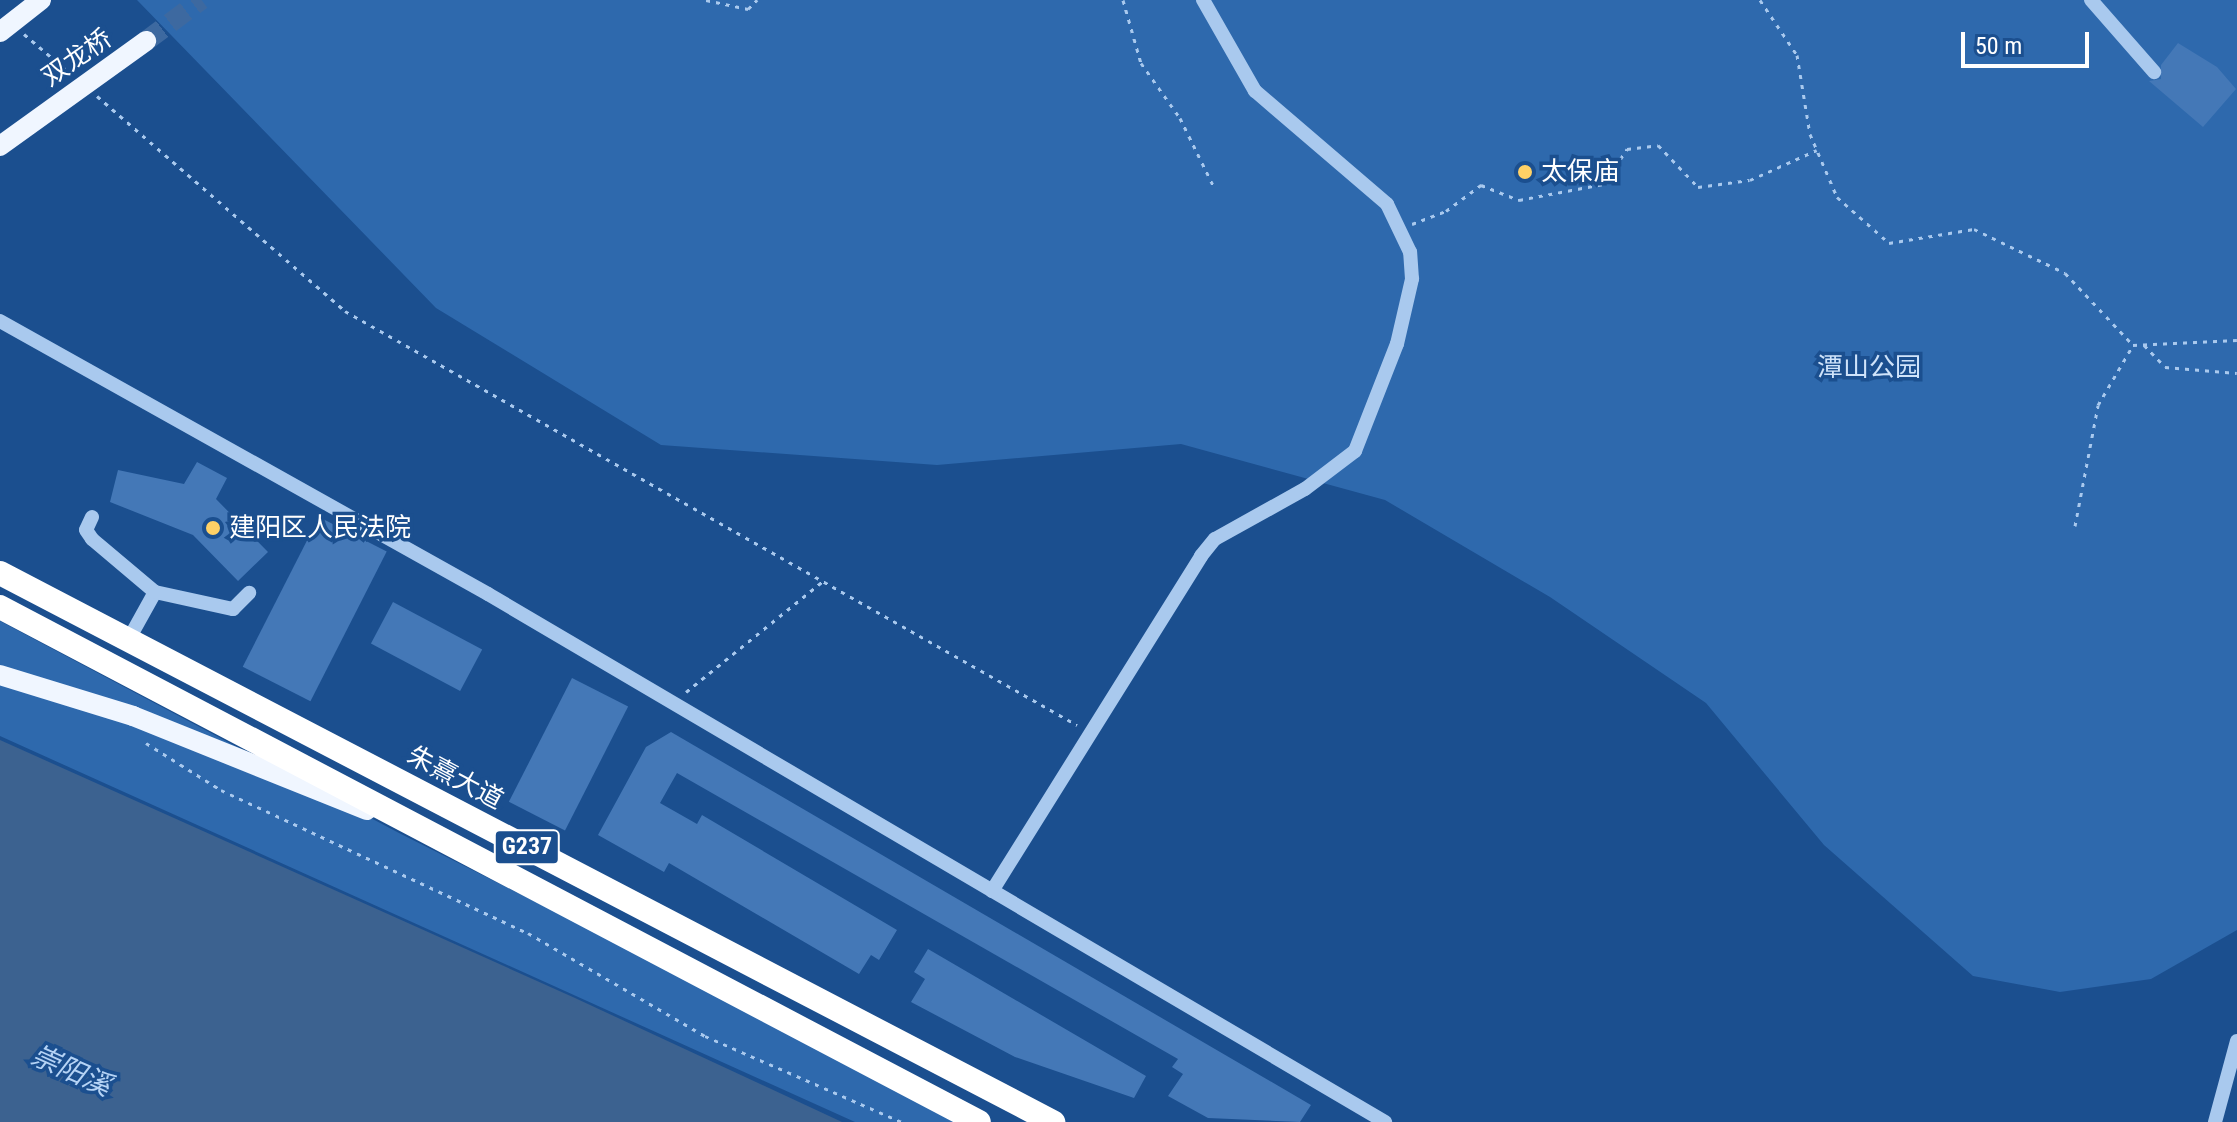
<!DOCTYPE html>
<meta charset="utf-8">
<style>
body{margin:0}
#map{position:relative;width:2237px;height:1122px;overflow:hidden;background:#1b4f8f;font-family:"Roboto Condensed","Noto Sans SC",sans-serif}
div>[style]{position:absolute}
.green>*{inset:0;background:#2e69ad}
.water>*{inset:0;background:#3c6290}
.building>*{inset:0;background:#4478b7;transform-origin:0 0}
.major-tunnel>*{height:20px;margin-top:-10px;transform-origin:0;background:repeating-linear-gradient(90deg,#3d69a0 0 20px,transparent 0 30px)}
.path>*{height:3px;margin-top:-1.5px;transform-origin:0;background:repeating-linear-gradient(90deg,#a9c9ee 0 4px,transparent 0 10px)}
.minor>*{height:14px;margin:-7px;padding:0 7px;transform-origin:7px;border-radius:7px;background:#a9c9ee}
.major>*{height:20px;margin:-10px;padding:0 10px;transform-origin:10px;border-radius:10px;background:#f0f6ff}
.highway>*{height:24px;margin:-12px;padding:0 12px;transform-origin:12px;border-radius:12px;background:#fff}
.dots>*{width:22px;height:22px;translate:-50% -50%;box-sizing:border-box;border:4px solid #1b4f8f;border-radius:50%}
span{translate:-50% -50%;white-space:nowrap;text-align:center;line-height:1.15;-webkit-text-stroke:7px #1b4f8f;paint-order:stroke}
.shield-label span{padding:2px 6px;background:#1b4f8f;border:2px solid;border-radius:6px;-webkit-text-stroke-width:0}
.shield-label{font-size:24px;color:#fff;font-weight:700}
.street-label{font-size:26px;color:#fff}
.poi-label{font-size:26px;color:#fff}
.left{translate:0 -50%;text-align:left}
.park-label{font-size:26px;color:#cfe3fa}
.water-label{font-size:28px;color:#b5d3f5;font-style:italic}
.scale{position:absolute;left:1961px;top:32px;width:128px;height:36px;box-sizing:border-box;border:4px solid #fff;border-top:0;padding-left:10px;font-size:24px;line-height:28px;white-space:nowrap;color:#fff;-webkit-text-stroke:6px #1b4f8f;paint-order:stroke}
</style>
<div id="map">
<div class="green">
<div style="clip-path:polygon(137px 0,2237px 0,2237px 930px,2151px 979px,2060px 992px,1973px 976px,1824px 845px,1706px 703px,1550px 597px,1385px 500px,1181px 444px,937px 465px,661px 445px,436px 308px)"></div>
<div style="clip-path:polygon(0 621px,399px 833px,972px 1122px,855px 1122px,0 736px)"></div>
</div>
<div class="water">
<div style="clip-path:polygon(0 740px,575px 998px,842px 1122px,0 1122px)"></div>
</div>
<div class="building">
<div style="clip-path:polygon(2178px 43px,2217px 67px,2236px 89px,2203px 127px,2149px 81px,2161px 79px,2161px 65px)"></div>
<div style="clip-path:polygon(197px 462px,227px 478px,216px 499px,268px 552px,238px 581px,193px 535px,110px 502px,118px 470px,184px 484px)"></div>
<div style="left:319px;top:517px;width:76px;height:168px;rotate:27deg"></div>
<div style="left:393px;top:602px;width:101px;height:47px;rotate:28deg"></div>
<div style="left:572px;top:678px;width:63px;height:139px;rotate:27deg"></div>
<div style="clip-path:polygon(671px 732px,1311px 1105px,1300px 1122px,1208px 1118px,1168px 1096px,1183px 1074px,1172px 1067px,1178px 1059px,677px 773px,660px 803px,697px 824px,702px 815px,897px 930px,879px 960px,871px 955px,859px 974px,669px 863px,664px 872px,598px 835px,646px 747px)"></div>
<div style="clip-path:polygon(928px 949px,1146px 1076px,1134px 1098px,1015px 1057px,911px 1002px,925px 979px,914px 972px)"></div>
</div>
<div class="major-tunnel">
<div style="left:146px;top:41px;width:69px;rotate:-36.7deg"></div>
</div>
<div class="path">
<div style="left:706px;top:0;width:43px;rotate:12.1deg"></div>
<div style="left:748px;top:9px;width:13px;rotate:-45deg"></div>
<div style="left:1123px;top:0;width:66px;rotate:74.1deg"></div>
<div style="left:1141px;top:63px;width:67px;rotate:54.7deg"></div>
<div style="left:1180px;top:118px;width:77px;rotate:63.8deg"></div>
<div style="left:1760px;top:0;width:66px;rotate:56.1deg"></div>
<div style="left:1797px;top:55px;width:80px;rotate:80.7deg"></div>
<div style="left:1810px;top:134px;width:69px;rotate:66.8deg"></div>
<div style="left:1837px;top:197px;width:69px;rotate:41.5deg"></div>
<div style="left:1889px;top:243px;width:86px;rotate:-9.4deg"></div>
<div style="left:1974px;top:229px;width:101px;rotate:25.8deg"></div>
<div style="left:2065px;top:273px;width:99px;rotate:46.6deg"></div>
<div style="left:2133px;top:345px;width:104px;rotate:-2.8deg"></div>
<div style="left:24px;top:34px;width:60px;rotate:40.3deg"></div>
<div style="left:97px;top:96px;width:328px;rotate:40.9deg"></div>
<div style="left:345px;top:311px;width:841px;rotate:29.49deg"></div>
<div style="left:1412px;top:224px;width:36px;rotate:-21deg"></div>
<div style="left:1446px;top:211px;width:44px;rotate:-36.6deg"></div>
<div style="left:1481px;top:185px;width:41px;rotate:21.5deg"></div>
<div style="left:1519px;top:200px;width:86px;rotate:-10.7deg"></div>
<div style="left:1604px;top:184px;width:42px;rotate:-56.7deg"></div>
<div style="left:1627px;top:149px;width:31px;rotate:-7deg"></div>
<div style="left:1658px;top:145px;width:58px;rotate:46.4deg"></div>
<div style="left:1698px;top:187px;width:52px;rotate:-7.7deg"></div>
<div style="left:1750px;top:180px;width:73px;rotate:-24.1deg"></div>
<div style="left:2144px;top:345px;width:30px;rotate:46deg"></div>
<div style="left:2165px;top:367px;width:72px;rotate:4.8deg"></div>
<div style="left:2075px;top:526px;width:123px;rotate:-79.2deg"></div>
<div style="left:2098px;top:405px;width:69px;rotate:-59.7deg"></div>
<div style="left:686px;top:692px;width:176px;rotate:-39deg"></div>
<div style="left:146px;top:743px;width:89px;rotate:32.1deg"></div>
<div style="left:221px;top:790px;width:339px;rotate:25deg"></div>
<div style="left:528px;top:933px;width:205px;rotate:30.2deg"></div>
<div style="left:705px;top:1036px;width:215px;rotate:23.6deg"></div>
</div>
<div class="minor">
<div style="left:2091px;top:0;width:96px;rotate:48.8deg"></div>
<div style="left:0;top:321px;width:559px;rotate:29.22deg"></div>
<div style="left:488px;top:594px;width:1041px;rotate:30.48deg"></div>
<div style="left:92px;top:517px;width:14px;rotate:115deg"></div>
<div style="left:86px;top:530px;width:11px;rotate:56deg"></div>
<div style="left:92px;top:539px;width:82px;rotate:40.1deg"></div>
<div style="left:155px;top:592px;width:54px;rotate:119deg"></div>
<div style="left:155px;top:592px;width:80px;rotate:12.3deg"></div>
<div style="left:233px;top:609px;width:23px;rotate:-45deg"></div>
<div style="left:992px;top:891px;width:395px;rotate:-58deg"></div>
<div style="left:1201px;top:556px;width:22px;rotate:-51deg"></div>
<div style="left:1215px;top:539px;width:103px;rotate:-29.1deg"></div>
<div style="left:1305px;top:489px;width:63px;rotate:-37.2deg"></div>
<div style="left:1355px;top:451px;width:115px;rotate:-68.6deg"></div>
<div style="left:1397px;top:344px;width:67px;rotate:-77deg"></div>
<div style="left:1412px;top:279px;width:27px;rotate:-94deg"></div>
<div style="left:1410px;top:252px;width:53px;rotate:-115.6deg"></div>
<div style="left:1387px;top:204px;width:174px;rotate:-139.4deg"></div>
<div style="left:1255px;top:91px;width:105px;rotate:-119.7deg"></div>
<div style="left:2215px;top:1122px;width:84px;rotate:-74.8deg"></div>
</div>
<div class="major">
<div style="left:0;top:32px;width:52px;rotate:-38deg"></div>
<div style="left:0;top:146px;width:180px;rotate:-35.7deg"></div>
<div style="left:0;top:675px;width:139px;rotate:17.1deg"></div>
<div style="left:133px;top:716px;width:252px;rotate:21.9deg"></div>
</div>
<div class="highway">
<div style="left:0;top:573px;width:1188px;rotate:27.54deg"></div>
<div style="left:0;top:607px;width:1106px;rotate:27.75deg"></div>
</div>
<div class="dots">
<div style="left:1525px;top:172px;background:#ffd166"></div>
<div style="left:213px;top:528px;background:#ffd166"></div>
</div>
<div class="shield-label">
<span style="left:527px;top:847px">G237</span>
</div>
<div class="street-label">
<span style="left:77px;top:58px;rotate:-35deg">双龙桥</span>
<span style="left:455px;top:778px;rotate:28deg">朱熹大道</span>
</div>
<div class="poi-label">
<span class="left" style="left:1541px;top:172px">太保庙</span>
<span class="left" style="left:229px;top:528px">建阳区人民法院</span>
</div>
<div class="park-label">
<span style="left:1869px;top:368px">潭山公园</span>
</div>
<div class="water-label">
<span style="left:71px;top:1071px;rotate:24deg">崇阳溪</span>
</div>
<div class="scale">50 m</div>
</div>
